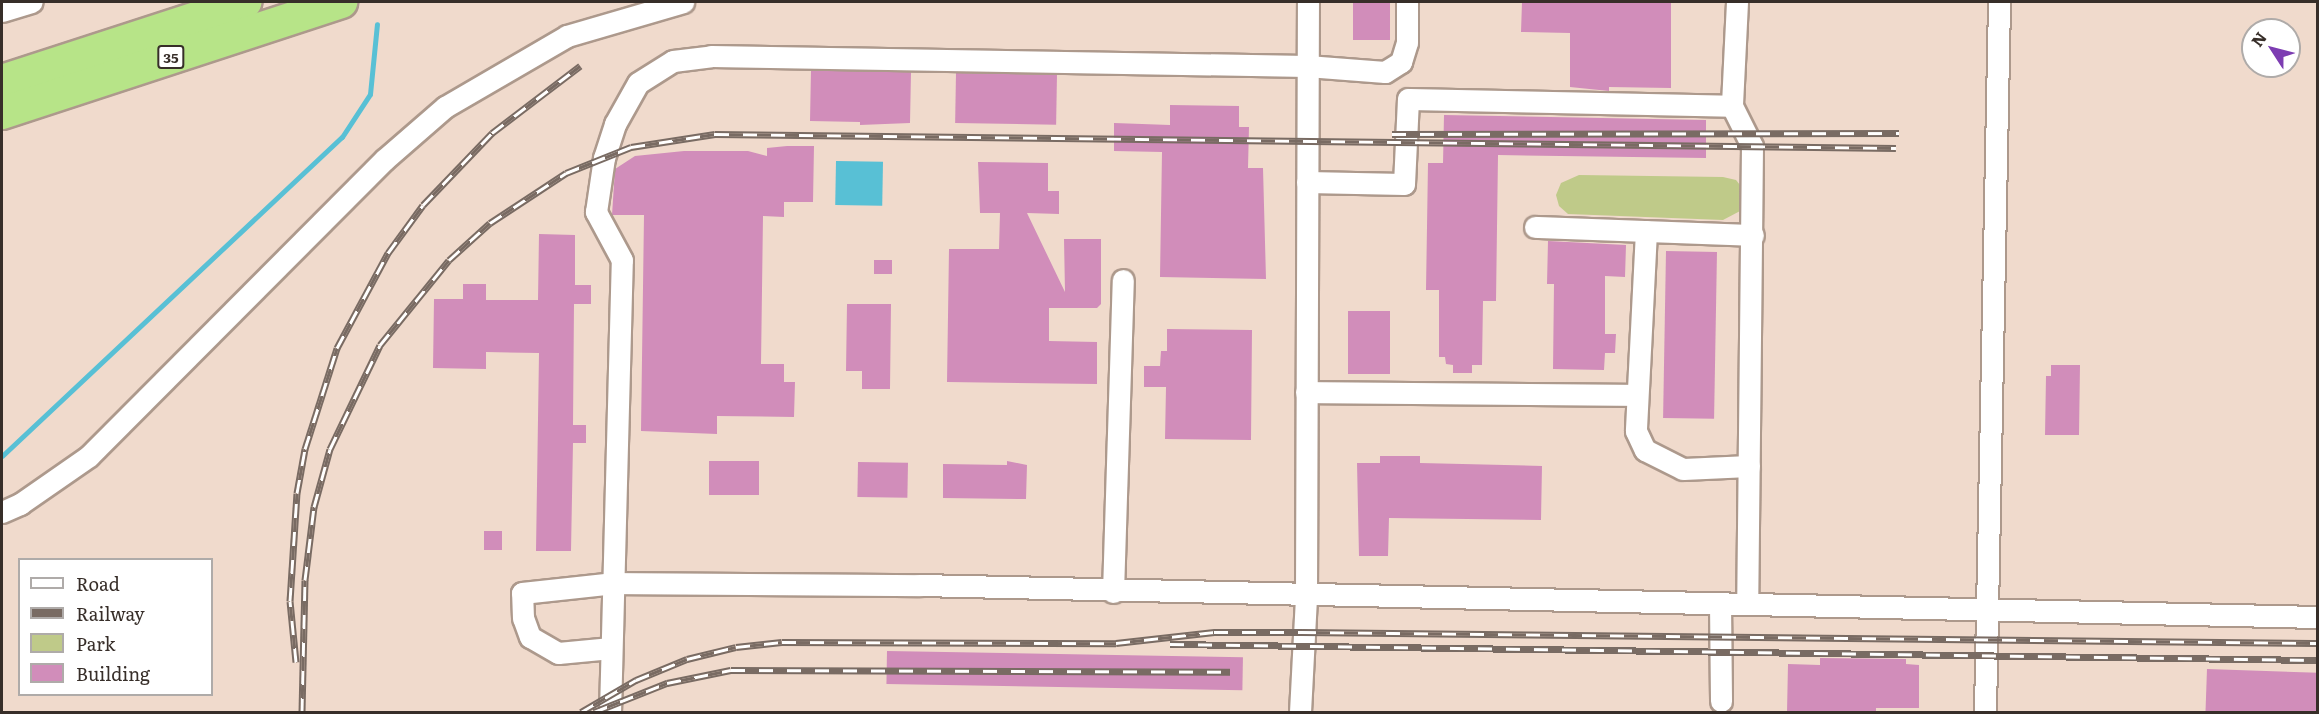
<!DOCTYPE html>
<style>
body{margin:0}
#map{position:relative;width:2319px;height:714px;overflow:hidden;background:#f0dacc;font-family:Literata,serif}
div>[style]{position:absolute}
.green>*{inset:0;background:#bfca89}
.water>*{inset:0;background:#58c0d5;transform-origin:0 0}
.stream>*{height:5px;margin:-2.5px;padding:0 2.5px;transform-origin:2.5px;border-radius:2.5px;background:#58c0d5}
.building>*{inset:0;background:#d18dba;transform-origin:0 0}
.roads{filter:drop-shadow(2px 0 #ad998c) drop-shadow(-2px 0 #ad998c) drop-shadow(0 2px #ad998c) drop-shadow(0 -2px #ad998c)}
.minor>*{height:21px;margin:-10.5px;padding:0 10.5px;transform-origin:10.5px;border-radius:10.5px;background:#fff}
.highway>*{height:32px;margin:-16px;padding:0 16px;transform-origin:16px;border-radius:16px;background:#b7e488}
.rail>*{height:7px;margin-top:-3.5px;transform-origin:0;background:repeating-linear-gradient(90deg,#fff 0 14px,#796b63 0 28px);box-sizing:border-box;border-block:2px solid #796b63}
span{translate:-50% -50%;white-space:nowrap;text-align:center;line-height:1.15;-webkit-text-stroke:4.5px #fff;paint-order:stroke}
.shield-label span{padding:2px 4px;background:#fff;border:2px solid;border-radius:4px;-webkit-text-stroke-width:0}
.shield-label{font-size:14px;color:#372e29;font-weight:700}
.frame{position:absolute;inset:0;border:3px solid #372e29;pointer-events:none}
.legend{position:absolute;left:18px;top:558px;width:195px;height:138px;box-sizing:border-box;background:#fff;border:2px solid #afaba9;margin:0;padding:8px 10px;list-style:none;font-size:18px;color:#372e29}
.legend li{display:flex;align-items:center;gap:12px;height:30px}
.legend b{width:30px;border:2px solid #afaba9}
.north{position:absolute;left:2241px;top:18px;width:60px;height:60px;box-sizing:border-box;background:#fff;border:2px solid #afaba9;border-radius:50%;rotate:306deg;font-size:16px;font-weight:700;line-height:24px;text-align:center;color:#372e29}
.north::after{content:'';display:block;margin:auto;width:21px;height:27px;background:#7d3db2;clip-path:polygon(50% 0,100% 100%,50% 72%,0 100%)}
</style>
<div id="map">
<div class="green">
<div style="clip-path:polygon(1579px 175px,1723px 177px,1736px 180px,1744px 190px,1742px 210px,1723px 220px,1568px 214px,1559px 206px,1556px 195px,1561px 183px)"></div>
</div>
<div class="water">
<div style="left:836px;top:161px;width:47px;height:44px;rotate:1deg"></div>
</div>
<div class="stream">
<div style="left:2px;top:456px;width:466px;rotate:-43.2deg"></div>
<div style="left:342px;top:137px;width:51px;rotate:-56.9deg"></div>
<div style="left:370px;top:94px;width:70px;rotate:-84.3deg"></div>
</div>
<div class="building">
<div style="left:1353px;top:2px;width:37px;height:38px"></div>
<div style="clip-path:polygon(1522px 2px,1671px 2px,1671px 88px,1609px 87px,1609px 91px,1570px 87px,1570px 33px,1521px 32px)"></div>
<div style="clip-path:polygon(811px 70px,911px 72px,910px 123px,860px 125px,860px 122px,810px 121px)"></div>
<div style="left:956px;top:73px;width:101px;height:50px;rotate:1deg"></div>
<div style="clip-path:polygon(1170px 105px,1239px 106px,1239px 127px,1249px 127px,1248px 168px,1263px 168px,1266px 279px,1160px 277px,1162px 152px,1114px 151px,1114px 123px,1170px 125px)"></div>
<div style="clip-path:polygon(1444px 115px,1706px 120px,1706px 158px,1498px 155px,1496px 301px,1483px 301px,1482px 365px,1472px 365px,1472px 373px,1453px 373px,1453px 365px,1446px 364px,1445px 357px,1439px 357px,1439px 290px,1426px 290px,1428px 163px,1443px 163px)"></div>
<div style="clip-path:polygon(787px 146px,814px 146px,813px 202px,784px 202px,784px 217px,763px 216px,761px 364px,784px 364px,784px 382px,795px 382px,794px 417px,717px 416px,717px 434px,641px 431px,644px 215px,612px 215px,615px 169px,635px 156px,684px 151px,748px 151px,767px 156px,767px 148px)"></div>
<div style="clip-path:polygon(978px 162px,1048px 163px,1048px 191px,1059px 191px,1059px 214px,1027px 213px,1065px 292px,1064px 239px,1101px 239px,1101px 304px,1097px 308px,1049px 308px,1049px 341px,1097px 342px,1097px 384px,947px 382px,949px 249px,999px 249px,1000px 213px,980px 213px)"></div>
<div style="clip-path:polygon(539px 234px,575px 235px,575px 285px,591px 285px,591px 304px,574px 304px,573px 425px,586px 425px,586px 443px,573px 443px,571px 551px,536px 551px,539px 353px,486px 352px,486px 369px,433px 368px,434px 299px,463px 299px,463px 284px,486px 284px,486px 300px,538px 300px)"></div>
<div style="clip-path:polygon(1548px 241px,1626px 245px,1625px 277px,1605px 276px,1605px 334px,1616px 334px,1615px 353px,1605px 353px,1604px 370px,1553px 369px,1554px 284px,1547px 284px)"></div>
<div style="left:1666px;top:251px;width:51px;height:167px;rotate:1deg"></div>
<div style="left:874px;top:260px;width:18px;height:14px"></div>
<div style="clip-path:polygon(847px 304px,891px 304px,890px 389px,862px 389px,862px 371px,846px 371px)"></div>
<div style="left:1348px;top:311px;width:42px;height:63px"></div>
<div style="clip-path:polygon(1167px 329px,1252px 330px,1251px 440px,1165px 439px,1166px 387px,1144px 387px,1144px 366px,1160px 366px,1161px 351px,1167px 351px)"></div>
<div style="clip-path:polygon(2051px 365px,2080px 365px,2079px 435px,2045px 435px,2046px 376px,2051px 376px)"></div>
<div style="clip-path:polygon(1380px 456px,1420px 456px,1420px 463px,1542px 466px,1541px 520px,1389px 518px,1388px 556px,1359px 556px,1357px 463px,1380px 463px)"></div>
<div style="left:709px;top:461px;width:50px;height:34px"></div>
<div style="clip-path:polygon(1007px 461px,1027px 465px,1026px 499px,943px 498px,943px 464px,1007px 465px)"></div>
<div style="left:858px;top:462px;width:50px;height:35px;rotate:1deg"></div>
<div style="left:484px;top:531px;width:18px;height:19px"></div>
<div style="left:887px;top:651px;width:356px;height:33px;rotate:1deg"></div>
<div style="clip-path:polygon(1820px 658px,1906px 659px,1906px 664px,1919px 665px,1919px 708px,1876px 708px,1876px 712px,1787px 712px,1788px 664px,1820px 665px)"></div>
<div style="left:2207px;top:669px;width:111px;height:43px;rotate:2deg"></div>
</div>
<div class="roads">
<div class="minor">
<div style="left:1737px;top:2px;width:104px;rotate:92.8deg"></div>
<div style="left:1732px;top:106px;width:45px;rotate:63.4deg"></div>
<div style="left:1752px;top:146px;width:458px;rotate:90.6deg"></div>
<div style="left:2px;top:11px;width:31px;rotate:-17deg"></div>
<div style="left:1307px;top:182px;width:97px;rotate:1.2deg"></div>
<div style="left:1404px;top:184px;width:85px;rotate:-87.3deg"></div>
<div style="left:1408px;top:99px;width:324px;rotate:1.2deg"></div>
<div style="left:1535px;top:227px;width:218px;rotate:2.1deg"></div>
<div style="left:1646px;top:231px;width:200px;rotate:92.9deg"></div>
<div style="left:1636px;top:431px;width:21px;rotate:65deg"></div>
<div style="left:1645px;top:450px;width:42px;rotate:26.6deg"></div>
<div style="left:1683px;top:469px;width:66px;rotate:-2.6deg"></div>
<div style="left:1306px;top:392px;width:329px;rotate:0.5deg"></div>
<div style="left:2px;top:512px;width:20px;rotate:-24deg"></div>
<div style="left:20px;top:504px;width:84px;rotate:-34.8deg"></div>
<div style="left:89px;top:456px;width:418px;rotate:-45.1deg"></div>
<div style="left:384px;top:160px;width:81px;rotate:-41deg"></div>
<div style="left:445px;top:107px;width:141px;rotate:-30.2deg"></div>
<div style="left:567px;top:36px;width:121px;rotate:-16.3deg"></div>
<div style="left:1113px;top:592px;width:312px;rotate:-88.2deg"></div>
<div style="left:1720px;top:603px;width:98px;rotate:89.4deg"></div>
<div style="left:611px;top:648px;width:53px;rotate:174.6deg"></div>
<div style="left:558px;top:653px;width:32px;rotate:-150deg"></div>
<div style="left:530px;top:637px;width:20px;rotate:-110deg"></div>
<div style="left:523px;top:618px;width:25px;rotate:-92deg"></div>
<div style="left:522px;top:593px;width:93px;rotate:-6.2deg"></div>
<div style="left:614px;top:583px;width:305px;rotate:0.4deg"></div>
<div style="left:919px;top:585px;width:1399px;rotate:1.31deg"></div>
<div style="left:610px;top:712px;width:452px;rotate:-88.5deg"></div>
<div style="left:622px;top:260px;width:55px;rotate:-118.4deg"></div>
<div style="left:596px;top:212px;width:55px;rotate:-81.6deg"></div>
<div style="left:604px;top:158px;width:36px;rotate:-72deg"></div>
<div style="left:615px;top:124px;width:47px;rotate:-60.7deg"></div>
<div style="left:638px;top:83px;width:41px;rotate:-32.2deg"></div>
<div style="left:673px;top:61px;width:38px;rotate:-7deg"></div>
<div style="left:711px;top:56px;width:596px;rotate:0.96deg"></div>
<div style="left:1307px;top:66px;width:78px;rotate:4.4deg"></div>
<div style="left:1385px;top:72px;width:19px;rotate:-32deg"></div>
<div style="left:1401px;top:62px;width:21px;rotate:-73deg"></div>
<div style="left:1407px;top:42px;width:40px;rotate:-90deg"></div>
<div style="left:1300px;top:712px;width:116px;rotate:-87deg"></div>
<div style="left:1306px;top:596px;width:594px;rotate:-89.81deg"></div>
<div style="left:1985px;top:712px;width:710px;rotate:-88.87deg"></div>
</div>
<div class="highway">
<div style="left:2px;top:81px;width:256px;rotate:-18deg"></div>
<div style="left:2px;top:113px;width:357px;rotate:-18.1deg"></div>
</div>
</div>
<div class="rail">
<div style="left:1392px;top:134px;width:507px;rotate:-0.11deg"></div>
<div style="left:1170px;top:644px;width:1148px;rotate:0.8deg"></div>
<div style="left:296px;top:662px;width:61px;rotate:-95.6deg"></div>
<div style="left:290px;top:601px;width:108px;rotate:-86.3deg"></div>
<div style="left:297px;top:493px;width:45px;rotate:-79.7deg"></div>
<div style="left:305px;top:449px;width:106px;rotate:-72.4deg"></div>
<div style="left:337px;top:348px;width:108px;rotate:-61.8deg"></div>
<div style="left:388px;top:253px;width:59px;rotate:-53.9deg"></div>
<div style="left:423px;top:205px;width:100px;rotate:-46.2deg"></div>
<div style="left:492px;top:133px;width:111px;rotate:-37.3deg"></div>
<div style="left:302px;top:712px;width:132px;rotate:-88.7deg"></div>
<div style="left:305px;top:580px;width:74px;rotate:-83deg"></div>
<div style="left:314px;top:507px;width:60px;rotate:-74.6deg"></div>
<div style="left:330px;top:449px;width:115px;rotate:-64.3deg"></div>
<div style="left:380px;top:345px;width:109px;rotate:-50.9deg"></div>
<div style="left:449px;top:260px;width:55px;rotate:-42.1deg"></div>
<div style="left:490px;top:223px;width:91px;rotate:-33.3deg"></div>
<div style="left:566px;top:173px;width:70px;rotate:-21.8deg"></div>
<div style="left:631px;top:147px;width:85px;rotate:-8.8deg"></div>
<div style="left:715px;top:134px;width:1181px;rotate:0.68deg"></div>
<div style="left:581px;top:712px;width:64px;rotate:-30.2deg"></div>
<div style="left:636px;top:680px;width:55px;rotate:-22.4deg"></div>
<div style="left:687px;top:659px;width:50px;rotate:-13.8deg"></div>
<div style="left:736px;top:647px;width:46px;rotate:-6.2deg"></div>
<div style="left:782px;top:642px;width:334px;rotate:0.2deg"></div>
<div style="left:1116px;top:643px;width:99px;rotate:-6.4deg"></div>
<div style="left:1214px;top:632px;width:88px"></div>
<div style="left:1302px;top:632px;width:1016px;rotate:0.62deg"></div>
<div style="left:594px;top:712px;width:79px;rotate:-21.7deg"></div>
<div style="left:667px;top:683px;width:65px;rotate:-11.5deg"></div>
<div style="left:731px;top:670px;width:499px;rotate:0.2deg"></div>
</div>
<div class="shield-label">
<span style="left:171px;top:57px">35</span>
</div>
<div class="frame"></div>
<ul class="legend">
<li><b style="height:8px;background:#fff"></b>Road</li>
<li><b style="height:8px;background:#796b63"></b>Railway</li>
<li><b style="height:16px;background:#bfca89"></b>Park</li>
<li><b style="height:16px;background:#d18dba"></b>Building</li>
</ul>
<div class="north">N</div>
</div>
